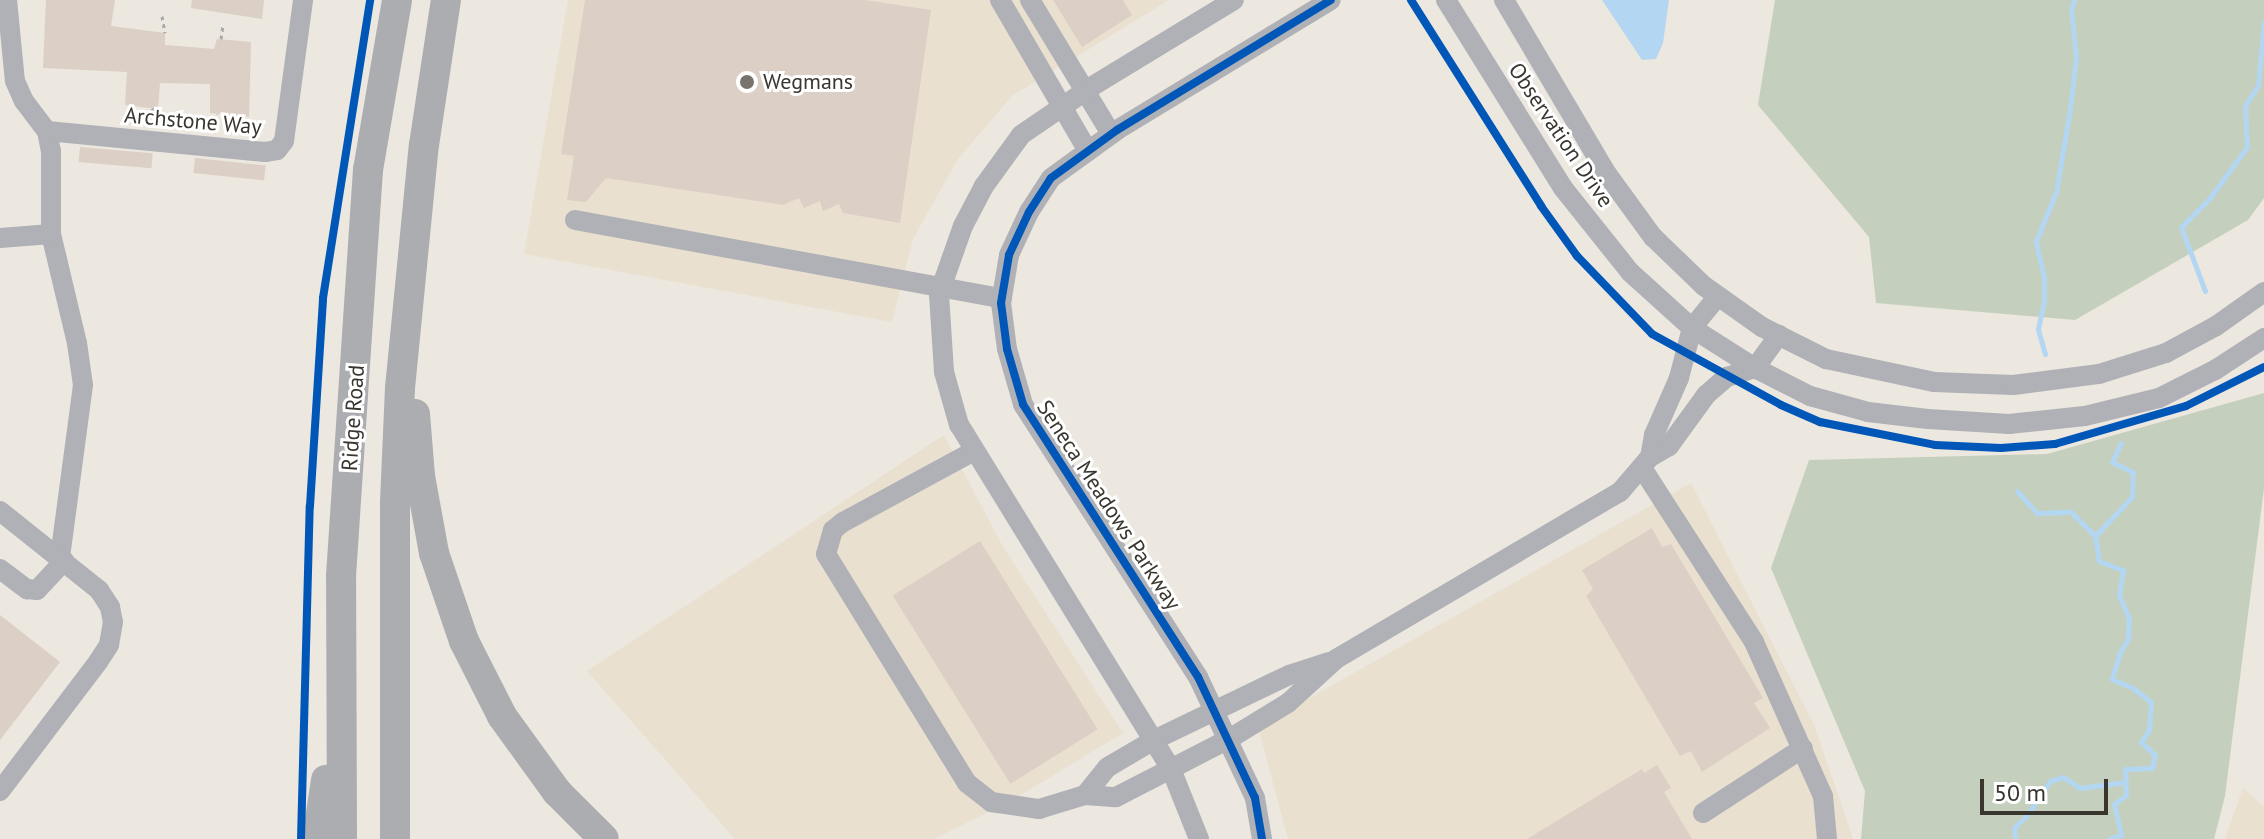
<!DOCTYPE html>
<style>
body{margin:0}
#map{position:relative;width:2264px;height:839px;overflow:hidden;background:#ece7df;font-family:"PT Sans",sans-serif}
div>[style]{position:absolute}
.built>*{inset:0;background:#e9e0d0}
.green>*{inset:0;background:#c4d0bd}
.water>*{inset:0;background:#b3d6f2}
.stream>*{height:5px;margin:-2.5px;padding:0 2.5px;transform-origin:2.5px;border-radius:2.5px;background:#b3d6f2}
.building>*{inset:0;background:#dccfc5;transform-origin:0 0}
.path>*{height:3px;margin-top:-1.5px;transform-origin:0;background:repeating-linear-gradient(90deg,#a9a9ab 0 4px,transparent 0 8px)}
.minor>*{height:20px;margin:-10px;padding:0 10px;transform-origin:10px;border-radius:10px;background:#afb1b6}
.highway>*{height:30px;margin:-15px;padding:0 15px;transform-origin:15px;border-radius:15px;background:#acadb1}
.cycleway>*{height:8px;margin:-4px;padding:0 4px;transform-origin:4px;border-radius:4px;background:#0057b8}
.dots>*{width:22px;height:22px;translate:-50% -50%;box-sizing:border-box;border:4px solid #fff;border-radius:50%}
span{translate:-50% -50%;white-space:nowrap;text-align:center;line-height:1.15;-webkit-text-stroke:6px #fff;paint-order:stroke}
.poi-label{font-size:22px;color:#393630}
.left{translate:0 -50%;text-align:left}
.street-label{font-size:22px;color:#393630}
.scale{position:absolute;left:1980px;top:779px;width:128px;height:36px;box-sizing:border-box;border:4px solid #393630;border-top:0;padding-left:10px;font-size:24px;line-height:28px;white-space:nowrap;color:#393630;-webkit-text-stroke:6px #fff;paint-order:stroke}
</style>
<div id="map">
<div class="built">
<div style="clip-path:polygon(568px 0,1169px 0,1012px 96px,958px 159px,913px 239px,892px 322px,524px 254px)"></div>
<div style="clip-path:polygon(944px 435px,1002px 545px,1123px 733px,1014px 799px,934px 839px,735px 839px,587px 671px)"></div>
<div style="clip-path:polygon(1691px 483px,1815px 727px,1853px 839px,1288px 839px,1258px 727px)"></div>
<div style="clip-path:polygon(2243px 788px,2264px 807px,2264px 839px,2225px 839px)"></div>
</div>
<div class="green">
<div style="clip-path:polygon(1775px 0,2264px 0,2264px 198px,2248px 220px,2075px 320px,1876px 303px,1869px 237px,1758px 105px)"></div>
<div style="clip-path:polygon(2264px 393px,2264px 488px,2225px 796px,2214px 839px,1861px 839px,1865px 791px,1771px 568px,1809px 460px,2047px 454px)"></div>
</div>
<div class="water">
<div style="clip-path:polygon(1602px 0,1669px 0,1663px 43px,1656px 59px,1642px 60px)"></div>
</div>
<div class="stream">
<div style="left:2205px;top:291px;width:68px;rotate:-110.6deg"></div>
<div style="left:2181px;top:227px;width:40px;rotate:-45deg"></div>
<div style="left:2209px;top:199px;width:64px;rotate:-53.8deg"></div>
<div style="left:2247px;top:147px;width:41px;rotate:-92.8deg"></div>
<div style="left:2245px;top:106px;width:25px;rotate:-58deg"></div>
<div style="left:2258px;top:85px;width:63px;rotate:-84.6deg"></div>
<div style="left:2045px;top:354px;width:26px;rotate:-106deg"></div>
<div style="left:2038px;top:329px;width:30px;rotate:-78deg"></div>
<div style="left:2044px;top:300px;width:23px;rotate:-90deg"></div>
<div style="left:2044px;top:277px;width:37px;rotate:-103deg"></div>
<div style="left:2036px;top:241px;width:53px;rotate:-67.8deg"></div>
<div style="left:2056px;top:192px;width:84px;rotate:-80.4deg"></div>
<div style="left:2070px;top:109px;width:52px;rotate:-83.4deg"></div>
<div style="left:2076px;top:57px;width:48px;rotate:-95.9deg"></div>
<div style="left:2071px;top:9px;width:9px;rotate:-72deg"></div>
<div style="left:2017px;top:491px;width:30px;rotate:48deg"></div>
<div style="left:2037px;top:513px;width:34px;rotate:-2deg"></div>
<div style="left:2071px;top:512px;width:34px;rotate:45deg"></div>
<div style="left:2095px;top:536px;width:25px;rotate:81deg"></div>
<div style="left:2099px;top:561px;width:26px;rotate:21deg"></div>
<div style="left:2123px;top:570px;width:25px;rotate:99deg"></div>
<div style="left:2119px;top:595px;width:26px;rotate:67deg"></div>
<div style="left:2129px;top:619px;width:20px;rotate:93deg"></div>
<div style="left:2128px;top:639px;width:15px;rotate:122deg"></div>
<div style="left:2120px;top:652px;width:28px;rotate:107deg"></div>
<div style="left:2112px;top:679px;width:23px;rotate:23deg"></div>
<div style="left:2133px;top:688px;width:23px;rotate:38deg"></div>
<div style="left:2151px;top:702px;width:28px;rotate:94deg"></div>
<div style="left:2149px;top:730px;width:14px;rotate:124deg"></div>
<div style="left:2141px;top:742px;width:19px;rotate:43deg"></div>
<div style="left:2155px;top:755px;width:13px;rotate:103deg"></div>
<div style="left:2152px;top:768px;width:27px;rotate:178deg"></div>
<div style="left:2125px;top:769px;width:26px;rotate:88deg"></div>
<div style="left:2126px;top:795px;width:15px;rotate:143deg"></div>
<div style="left:2114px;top:804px;width:32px;rotate:77deg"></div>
<div style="left:2121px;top:835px;width:13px;rotate:162deg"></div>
<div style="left:2095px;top:536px;width:54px;rotate:-46.5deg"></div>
<div style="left:2132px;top:497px;width:25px;rotate:-88deg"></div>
<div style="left:2133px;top:472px;width:23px;rotate:-155deg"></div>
<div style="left:2112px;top:462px;width:21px;rotate:-65deg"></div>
<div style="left:2015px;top:839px;width:11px;rotate:-95deg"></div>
<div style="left:2014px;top:828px;width:18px;rotate:-45deg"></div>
<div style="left:2027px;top:815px;width:41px;rotate:-55.9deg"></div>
<div style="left:2050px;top:781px;width:14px;rotate:-17deg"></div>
<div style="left:2063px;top:777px;width:20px;rotate:33deg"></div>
<div style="left:2080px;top:788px;width:46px;rotate:-7.4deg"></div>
</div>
<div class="building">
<div style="clip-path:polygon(46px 0,115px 0,111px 26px,165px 33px,165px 45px,214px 49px,217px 39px,251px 42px,249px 117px,210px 113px,210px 84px,160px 83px,158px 109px,125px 105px,127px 72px,43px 68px)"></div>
<div style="clip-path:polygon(192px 0,264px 0,262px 19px,191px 8px)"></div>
<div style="clip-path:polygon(585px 0,865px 0,931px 10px,900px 223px,843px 213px,839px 204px,823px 211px,820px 201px,804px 208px,799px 198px,783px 205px,606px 178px,586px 202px,567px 200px,574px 156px,561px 154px)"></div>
<div style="clip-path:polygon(1053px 0,1123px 0,1132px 15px,1082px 47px)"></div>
<div style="left:80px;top:147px;width:73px;height:15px;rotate:5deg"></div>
<div style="left:195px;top:158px;width:71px;height:15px;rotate:6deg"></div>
<div style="clip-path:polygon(1652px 528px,1662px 547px,1671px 544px,1763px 698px,1754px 703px,1770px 728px,1702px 772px,1691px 751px,1680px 756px,1586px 596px,1593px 589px,1582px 570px)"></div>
<div style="left:980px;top:541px;width:222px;height:103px;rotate:58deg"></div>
<div style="clip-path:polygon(0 615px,60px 662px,0 740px)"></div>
<div style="clip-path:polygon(1657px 765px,1671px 788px,1664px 792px,1692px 839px,1527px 839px,1642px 769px,1644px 773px)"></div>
</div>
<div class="path">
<div style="left:162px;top:16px;width:17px;rotate:80deg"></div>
<div style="left:221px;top:39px;width:15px;rotate:-82deg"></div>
<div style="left:152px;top:108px;width:16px;rotate:75deg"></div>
<div style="left:215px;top:130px;width:16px;rotate:-83deg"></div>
</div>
<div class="minor">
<div style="left:7px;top:0;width:81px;rotate:84.4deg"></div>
<div style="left:15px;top:81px;width:22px;rotate:66deg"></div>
<div style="left:24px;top:101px;width:38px;rotate:53deg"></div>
<div style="left:47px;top:131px;width:20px;rotate:79deg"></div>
<div style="left:51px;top:151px;width:83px;rotate:90deg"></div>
<div style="left:51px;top:234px;width:112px;rotate:76.6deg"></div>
<div style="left:77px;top:343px;width:42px;rotate:81.9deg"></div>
<div style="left:83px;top:385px;width:175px;rotate:97.6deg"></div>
<div style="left:1000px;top:0;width:175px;rotate:59.8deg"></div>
<div style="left:1030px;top:0;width:157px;rotate:58.8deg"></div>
<div style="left:1446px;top:0;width:221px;rotate:58.1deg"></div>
<div style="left:1563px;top:188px;width:107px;rotate:51.4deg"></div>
<div style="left:1630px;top:272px;width:84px;rotate:42.1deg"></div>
<div style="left:1692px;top:328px;width:75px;rotate:32.4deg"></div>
<div style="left:1755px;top:368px;width:62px;rotate:27deg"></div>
<div style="left:1810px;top:396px;width:60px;rotate:15.4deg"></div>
<div style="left:1868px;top:412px;width:60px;rotate:6.7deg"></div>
<div style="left:1928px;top:419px;width:81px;rotate:3.5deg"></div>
<div style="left:2009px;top:424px;width:76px;rotate:-6deg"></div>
<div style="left:2085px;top:416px;width:76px;rotate:-13.7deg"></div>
<div style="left:2159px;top:398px;width:63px;rotate:-26.6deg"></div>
<div style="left:2215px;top:370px;width:59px;rotate:-33.1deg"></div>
<div style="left:1504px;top:0;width:202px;rotate:59.4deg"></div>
<div style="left:1607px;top:174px;width:78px;rotate:53.9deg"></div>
<div style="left:1653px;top:237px;width:71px;rotate:43.9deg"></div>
<div style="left:1704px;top:286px;width:71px;rotate:35.3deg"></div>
<div style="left:1762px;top:327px;width:72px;rotate:26.6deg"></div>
<div style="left:1826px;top:359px;width:110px;rotate:12deg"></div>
<div style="left:1934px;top:382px;width:79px;rotate:2.2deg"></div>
<div style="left:2013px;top:385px;width:87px;rotate:-7.3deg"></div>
<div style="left:2099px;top:374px;width:70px;rotate:-17.4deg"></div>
<div style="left:2166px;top:353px;width:57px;rotate:-28.4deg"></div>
<div style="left:2216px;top:326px;width:59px;rotate:-35.3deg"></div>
<div style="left:47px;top:131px;width:219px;rotate:5.5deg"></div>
<div style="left:265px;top:152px;width:12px;rotate:-9deg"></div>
<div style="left:277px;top:150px;width:11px;rotate:-52deg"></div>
<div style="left:284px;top:141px;width:142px;rotate:-82.3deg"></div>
<div style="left:575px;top:220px;width:434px;rotate:10.4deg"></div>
<div style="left:0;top:238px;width:51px;rotate:-4.5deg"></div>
<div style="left:1718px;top:296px;width:41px;rotate:129.1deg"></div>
<div style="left:1692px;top:328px;width:52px;rotate:104.6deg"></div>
<div style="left:1679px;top:378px;width:62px;rotate:113.7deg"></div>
<div style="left:1654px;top:435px;width:22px;rotate:100deg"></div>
<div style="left:1650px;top:457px;width:22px;rotate:-30deg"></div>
<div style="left:1669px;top:446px;width:63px;rotate:-54deg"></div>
<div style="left:1706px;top:395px;width:28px;rotate:-41deg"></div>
<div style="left:1727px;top:377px;width:29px;rotate:-18deg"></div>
<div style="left:1755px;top:368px;width:41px;rotate:-54deg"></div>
<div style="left:974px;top:451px;width:149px;rotate:151.5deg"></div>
<div style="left:843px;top:522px;width:13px;rotate:141deg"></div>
<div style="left:833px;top:530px;width:25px;rotate:106deg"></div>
<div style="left:826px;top:554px;width:269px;rotate:58.4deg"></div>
<div style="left:967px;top:783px;width:31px;rotate:38deg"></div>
<div style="left:991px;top:802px;width:49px;rotate:8.3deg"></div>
<div style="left:1039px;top:809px;width:48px;rotate:-16.9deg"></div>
<div style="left:1085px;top:795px;width:31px;rotate:4deg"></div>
<div style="left:1116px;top:797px;width:127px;rotate:-27.2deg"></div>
<div style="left:1229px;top:739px;width:69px;rotate:-31.4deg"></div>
<div style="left:1288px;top:703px;width:65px;rotate:-42.5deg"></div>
<div style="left:1336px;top:659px;width:329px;rotate:-30.5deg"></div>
<div style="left:1620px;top:492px;width:46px;rotate:-49.4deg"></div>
<div style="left:1642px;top:468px;width:207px;rotate:57.2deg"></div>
<div style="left:1754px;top:642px;width:169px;rotate:65.9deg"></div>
<div style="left:1823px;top:796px;width:43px;rotate:84.7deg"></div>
<div style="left:0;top:511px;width:127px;rotate:38.6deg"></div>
<div style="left:99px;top:590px;width:20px;rotate:57deg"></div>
<div style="left:110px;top:607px;width:15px;rotate:79deg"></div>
<div style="left:113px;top:622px;width:23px;rotate:100deg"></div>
<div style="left:109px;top:645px;width:20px;rotate:123deg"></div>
<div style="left:98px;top:662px;width:162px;rotate:127.2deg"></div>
<div style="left:0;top:569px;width:34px;rotate:37deg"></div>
<div style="left:27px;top:589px;width:10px;rotate:6deg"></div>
<div style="left:37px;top:590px;width:40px;rotate:-47deg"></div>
<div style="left:1085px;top:795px;width:36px;rotate:-51deg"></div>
<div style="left:1108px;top:767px;width:53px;rotate:-30.4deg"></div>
<div style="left:1154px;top:740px;width:150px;rotate:-25.7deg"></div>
<div style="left:1289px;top:675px;width:42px;rotate:-18deg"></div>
<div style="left:1703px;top:813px;width:119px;rotate:-33deg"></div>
<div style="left:1199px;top:839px;width:75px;rotate:-111.8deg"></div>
<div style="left:1171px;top:769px;width:404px;rotate:-121.6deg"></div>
<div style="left:959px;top:425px;width:55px;rotate:-105.8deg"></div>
<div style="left:944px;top:372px;width:78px;rotate:-93.7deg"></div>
<div style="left:939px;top:294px;width:72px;rotate:-70.6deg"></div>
<div style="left:963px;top:226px;width:45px;rotate:-62.3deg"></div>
<div style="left:984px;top:186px;width:63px;rotate:-54deg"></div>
<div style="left:1021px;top:135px;width:85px;rotate:-34.4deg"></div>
<div style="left:1091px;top:87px;width:167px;rotate:-31.3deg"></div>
<div style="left:1262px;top:839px;width:42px;rotate:-99.7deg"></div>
<div style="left:1255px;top:798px;width:134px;rotate:-115.2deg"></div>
<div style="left:1198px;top:677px;width:324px;rotate:-122.7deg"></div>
<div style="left:1023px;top:404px;width:57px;rotate:-106.2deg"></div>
<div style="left:1007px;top:349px;width:46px;rotate:-97.4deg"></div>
<div style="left:1001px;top:303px;width:49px;rotate:-80.5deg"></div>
<div style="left:1009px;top:255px;width:47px;rotate:-65.1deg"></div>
<div style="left:1029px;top:212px;width:40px;rotate:-57.1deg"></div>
<div style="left:1051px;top:178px;width:82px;rotate:-36deg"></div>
<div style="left:1117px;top:130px;width:250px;rotate:-31.3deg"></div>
</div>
<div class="highway">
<div style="left:415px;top:414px;width:62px;rotate:85.4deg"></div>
<div style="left:420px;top:476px;width:78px;rotate:79.7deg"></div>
<div style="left:434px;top:553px;width:93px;rotate:71.2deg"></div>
<div style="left:464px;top:641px;width:84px;rotate:63.1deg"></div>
<div style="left:502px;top:716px;width:94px;rotate:54.1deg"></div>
<div style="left:557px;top:792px;width:66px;rotate:45deg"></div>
<div style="left:317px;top:839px;width:60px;rotate:-81.3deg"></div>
<div style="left:342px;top:839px;width:263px;rotate:-90.2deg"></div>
<div style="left:341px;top:576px;width:407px;rotate:-86.2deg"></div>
<div style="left:368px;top:170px;width:172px;rotate:-80.3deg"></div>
<div style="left:395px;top:839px;width:337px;rotate:-90deg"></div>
<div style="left:395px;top:502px;width:114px;rotate:-87.5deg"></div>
<div style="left:400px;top:388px;width:244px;rotate:-84.4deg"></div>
<div style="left:424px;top:145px;width:147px;rotate:-81.4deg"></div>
</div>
<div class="cycleway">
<div style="left:1411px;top:0;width:244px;rotate:57.7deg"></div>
<div style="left:1541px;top:206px;width:62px;rotate:54.2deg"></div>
<div style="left:1577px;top:256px;width:108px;rotate:46.1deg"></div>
<div style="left:1652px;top:334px;width:147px;rotate:28.8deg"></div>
<div style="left:1781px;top:405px;width:43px;rotate:23.6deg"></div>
<div style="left:1820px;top:422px;width:117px;rotate:11.3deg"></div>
<div style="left:1935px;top:445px;width:66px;rotate:2.6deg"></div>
<div style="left:2001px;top:448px;width:54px;rotate:-4.2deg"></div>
<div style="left:2055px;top:444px;width:136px;rotate:-16.2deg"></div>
<div style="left:2186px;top:406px;width:87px;rotate:-26.6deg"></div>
<div style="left:301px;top:839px;width:333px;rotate:-88.5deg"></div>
<div style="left:310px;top:506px;width:208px;rotate:-86.4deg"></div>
<div style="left:323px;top:298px;width:302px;rotate:-81deg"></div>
<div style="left:1262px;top:839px;width:42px;rotate:-99.7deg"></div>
<div style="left:1255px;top:798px;width:134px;rotate:-115.2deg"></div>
<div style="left:1198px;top:677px;width:324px;rotate:-122.7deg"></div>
<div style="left:1023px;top:404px;width:57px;rotate:-106.2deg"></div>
<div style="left:1007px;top:349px;width:46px;rotate:-97.4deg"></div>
<div style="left:1001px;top:303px;width:49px;rotate:-80.5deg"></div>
<div style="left:1009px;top:255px;width:47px;rotate:-65.1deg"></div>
<div style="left:1029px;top:212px;width:40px;rotate:-57.1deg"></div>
<div style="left:1051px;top:178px;width:82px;rotate:-36deg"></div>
<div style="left:1117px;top:130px;width:250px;rotate:-31.3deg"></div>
</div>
<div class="dots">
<div style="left:747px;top:82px;background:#78746d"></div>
</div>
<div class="poi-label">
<span class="left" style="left:763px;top:82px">Wegmans</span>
</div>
<div class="street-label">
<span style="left:193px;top:121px;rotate:5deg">Archstone Way</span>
<span style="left:1561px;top:135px;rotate:56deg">Observation Drive</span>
<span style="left:353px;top:418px;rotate:-86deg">Ridge Road</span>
<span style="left:1109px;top:505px;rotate:57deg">Seneca Meadows Parkway</span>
</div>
<div class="scale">50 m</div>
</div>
